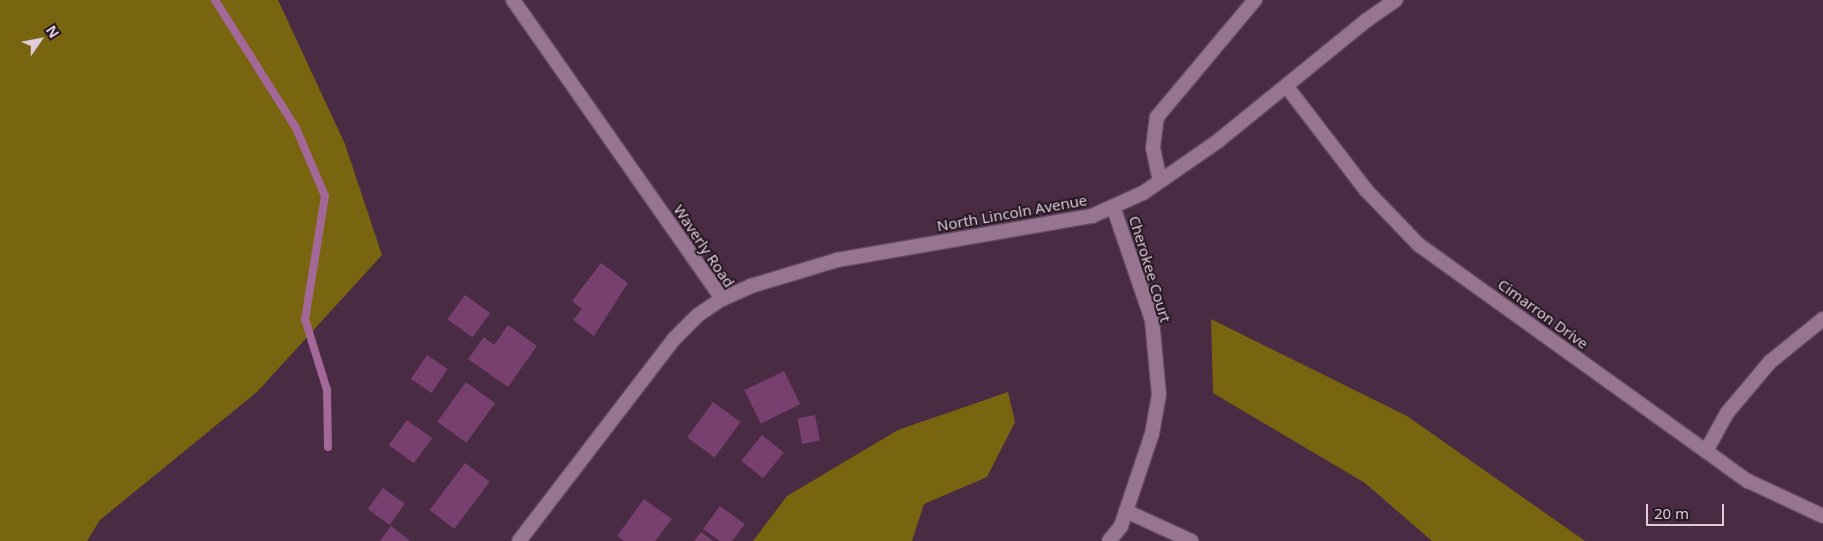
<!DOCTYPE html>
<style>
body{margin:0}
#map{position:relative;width:1823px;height:541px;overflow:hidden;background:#492b44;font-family:"Noto Sans",sans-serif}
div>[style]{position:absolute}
.forest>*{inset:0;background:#79640f}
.stream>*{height:8px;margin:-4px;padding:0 4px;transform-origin:4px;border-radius:4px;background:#a36898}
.building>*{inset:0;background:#77406e;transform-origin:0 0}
.roads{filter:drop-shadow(1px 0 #634a5f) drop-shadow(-1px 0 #634a5f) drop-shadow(0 1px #634a5f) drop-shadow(0 -1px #634a5f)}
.minor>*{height:14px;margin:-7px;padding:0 7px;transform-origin:7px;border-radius:7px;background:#977490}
.tertiary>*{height:14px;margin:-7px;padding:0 7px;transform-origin:7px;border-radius:7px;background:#977490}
span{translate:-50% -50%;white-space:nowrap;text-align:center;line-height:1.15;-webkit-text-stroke:4px #271924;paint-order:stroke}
.street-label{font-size:15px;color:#dfcbda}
.north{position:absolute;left:15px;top:15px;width:50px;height:50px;-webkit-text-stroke:4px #271924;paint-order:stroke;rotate:57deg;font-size:14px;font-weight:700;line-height:20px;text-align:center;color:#dfcbda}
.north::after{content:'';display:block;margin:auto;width:18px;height:22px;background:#dfcbda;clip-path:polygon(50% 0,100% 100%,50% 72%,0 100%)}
.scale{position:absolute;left:1646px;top:504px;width:78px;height:22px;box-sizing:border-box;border:2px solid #dfcbda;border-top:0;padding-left:6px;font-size:15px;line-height:18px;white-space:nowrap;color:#dfcbda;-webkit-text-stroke:4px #271924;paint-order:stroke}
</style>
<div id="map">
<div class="forest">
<div style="clip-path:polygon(0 0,278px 0,345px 144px,382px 255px,257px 392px,100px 520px,87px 541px,0 541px)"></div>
<div style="clip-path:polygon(1211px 319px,1407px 416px,1585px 541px,1432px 541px,1365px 483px,1213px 393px)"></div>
<div style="clip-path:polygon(1008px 392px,1015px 422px,987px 477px,924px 504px,912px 541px,753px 541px,787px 496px,898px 430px)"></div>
</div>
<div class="stream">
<div style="left:215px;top:0;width:151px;rotate:57.7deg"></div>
<div style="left:296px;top:128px;width:74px;rotate:66.9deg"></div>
<div style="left:325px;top:196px;width:125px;rotate:99.2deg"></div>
<div style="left:305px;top:319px;width:74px;rotate:72.8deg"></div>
<div style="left:327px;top:390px;width:57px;rotate:89deg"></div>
</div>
<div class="building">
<div style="clip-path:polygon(601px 263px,628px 283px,594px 336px,573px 320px,582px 309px,572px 301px)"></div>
<div style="left:465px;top:295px;width:31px;height:30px;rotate:36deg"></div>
<div style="clip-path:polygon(508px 325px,537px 346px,508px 387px,468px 359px,484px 337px,494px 345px)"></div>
<div style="left:427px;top:355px;width:25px;height:29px;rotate:34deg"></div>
<div style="left:784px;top:371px;width:37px;height:44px;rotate:64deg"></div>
<div style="left:466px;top:382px;width:36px;height:49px;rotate:36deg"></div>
<div style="left:713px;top:402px;width:34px;height:44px;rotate:36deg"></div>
<div style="left:815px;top:415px;width:26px;height:18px;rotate:79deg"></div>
<div style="left:407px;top:420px;width:31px;height:31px;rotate:36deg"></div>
<div style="left:762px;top:435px;width:28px;height:33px;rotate:39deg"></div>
<div style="left:465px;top:463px;width:31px;height:59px;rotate:37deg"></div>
<div style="left:383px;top:488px;width:27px;height:26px;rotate:36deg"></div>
<div style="clip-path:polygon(644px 499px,672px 519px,655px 541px,624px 541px,617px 536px)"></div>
<div style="clip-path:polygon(720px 506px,745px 524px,732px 541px,720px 541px,703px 529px)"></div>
<div style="clip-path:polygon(391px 526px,410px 541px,380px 541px)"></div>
<div style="clip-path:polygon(701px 532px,713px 541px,694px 541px)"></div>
</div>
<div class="roads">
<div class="minor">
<div style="left:1287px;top:87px;width:130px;rotate:52.5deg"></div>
<div style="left:1366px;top:190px;width:76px;rotate:46.1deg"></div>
<div style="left:1419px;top:245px;width:405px;rotate:35.7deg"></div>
<div style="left:1748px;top:481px;width:83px;rotate:25deg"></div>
<div style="left:1160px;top:181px;width:34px;rotate:-102deg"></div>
<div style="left:1153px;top:148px;width:31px;rotate:-83deg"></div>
<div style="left:1157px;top:117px;width:153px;rotate:-50.1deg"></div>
<div style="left:1706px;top:451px;width:43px;rotate:-61.1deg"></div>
<div style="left:1727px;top:413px;width:67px;rotate:-49.9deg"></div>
<div style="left:1770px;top:362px;width:68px;rotate:-39.1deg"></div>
<div style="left:1126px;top:511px;width:72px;rotate:24.8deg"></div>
<div style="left:1109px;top:541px;width:19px;rotate:-51deg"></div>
<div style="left:1121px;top:526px;width:97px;rotate:-71.4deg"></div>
<div style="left:1152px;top:434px;width:40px;rotate:-80deg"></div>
<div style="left:1159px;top:395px;width:75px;rotate:-95.3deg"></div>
<div style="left:1152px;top:320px;width:120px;rotate:-108.9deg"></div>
</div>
<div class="tertiary">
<div style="left:513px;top:0;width:365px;rotate:55deg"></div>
<div style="left:519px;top:541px;width:253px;rotate:-52.5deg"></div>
<div style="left:673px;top:340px;width:35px;rotate:-45deg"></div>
<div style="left:698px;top:315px;width:29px;rotate:-34deg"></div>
<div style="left:722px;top:299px;width:32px;rotate:-24deg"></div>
<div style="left:751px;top:286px;width:90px;rotate:-16.8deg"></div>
<div style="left:837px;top:260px;width:259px;rotate:-9.8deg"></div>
<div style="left:1092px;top:216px;width:56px;rotate:-24.3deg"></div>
<div style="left:1143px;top:193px;width:91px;rotate:-34.7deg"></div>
<div style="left:1218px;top:141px;width:192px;rotate:-39.1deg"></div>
<div style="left:1367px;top:20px;width:35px;rotate:-35deg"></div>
</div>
</div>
<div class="street-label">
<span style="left:1012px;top:213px;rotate:-10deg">North Lincoln Avenue</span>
<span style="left:704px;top:246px;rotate:56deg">Waverly Road</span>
<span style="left:1150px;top:269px;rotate:73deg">Cherokee Court</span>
<span style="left:1543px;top:314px;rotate:36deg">Cimarron Drive</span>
</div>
<div class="north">N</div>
<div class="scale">20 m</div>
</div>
